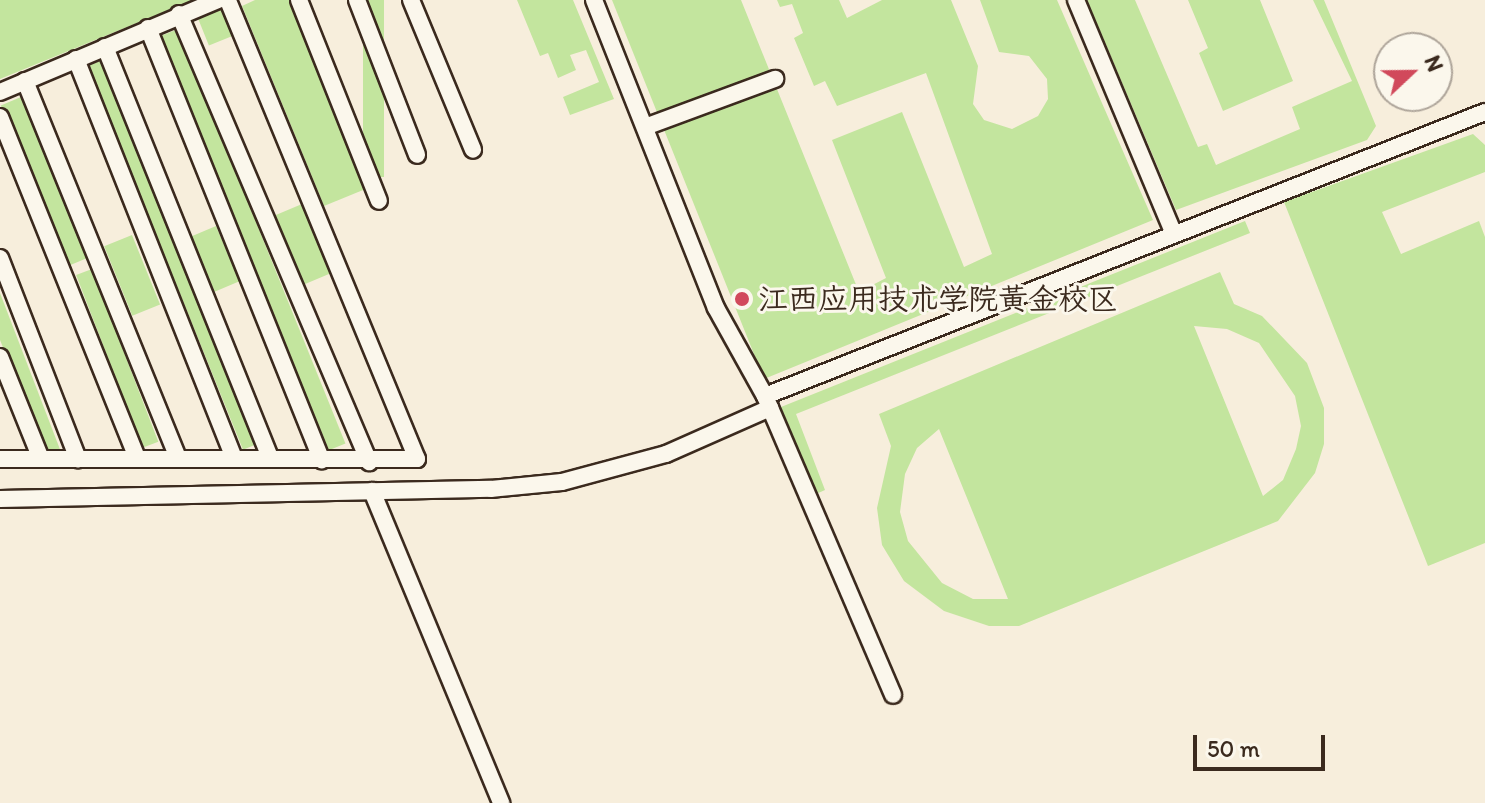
<!DOCTYPE html>
<meta charset="utf-8">
<style>
body{margin:0}
#map{position:relative;width:1485px;height:803px;overflow:hidden;background:#f7eedc;font-family:Itim,"LXGW WenKai TC",sans-serif}
div>[style]{position:absolute}
.green>*{inset:0;background:#c3e59e;transform-origin:0 0}
.roads{filter:drop-shadow(2px 0 #3b2a1e) drop-shadow(-2px 0 #3b2a1e) drop-shadow(0 2px #3b2a1e) drop-shadow(0 -2px #3b2a1e)}
.minor>*{height:16px;margin:-8px;padding:0 8px;transform-origin:8px;border-radius:8px;background:#fbf7ec}
.dots>*{width:22px;height:22px;translate:-50% -50%;box-sizing:border-box;border:4px solid #fbf7ec;border-radius:50%}
span{translate:-50% -50%;white-space:nowrap;text-align:center;line-height:1.15;-webkit-text-stroke:6px #fbf7ec;paint-order:stroke}
.poi-label{font-size:30px;color:#3b2a1e}
.left{translate:0 -50%;text-align:left}
.north{position:absolute;left:1373px;top:32px;width:80px;height:80px;box-sizing:border-box;background:#fbf7ec;border:2px solid #aea59a;border-radius:50%;rotate:68deg;font-size:22px;font-weight:700;line-height:32px;text-align:center;color:#3b2a1e}
.north::after{content:'';display:block;margin:auto;width:28px;height:36px;background:#d1495b;clip-path:polygon(50% 0,100% 100%,50% 72%,0 100%)}
.scale{position:absolute;left:1193px;top:735px;width:132px;height:36px;box-sizing:border-box;border:4px solid #3b2a1e;border-top:0;padding-left:10px;font-size:24px;line-height:28px;white-space:nowrap;color:#3b2a1e;-webkit-text-stroke:6px #fbf7ec;paint-order:stroke}
</style>
<div id="map">
<div class="green">
<div style="clip-path:polygon(0 0,193px 0,0 79px)"></div>
<div style="clip-path:polygon(255px 0,291px 0,368px 188px,324px 206px,242px 6px)"></div>
<div style="left:363px;top:0;width:21px;height:177px"></div>
<div style="clip-path:polygon(517px 0,573px 0,614px 99px,570px 115px,563px 97px,599px 82px,586px 50px,570px 55px,576px 70px,558px 78px,548px 53px,540px 56px)"></div>
<div style="clip-path:polygon(612px 0,741px 0,859px 292px,886px 278px,832px 140px,902px 112px,964px 267px,992px 254px,926px 73px,837px 106px,825px 81px,814px 86px,794px 38px,803px 33px,792px 4px,780px 7px,777px 0,839px 0,847px 18px,882px 0,951px 0,978px 66px,973px 104px,984px 120px,1012px 129px,1038px 116px,1048px 99px,1047px 79px,1029px 56px,999px 52px,980px 0,1057px 0,1153px 220px,764px 379px)"></div>
<div style="clip-path:polygon(1087px 0,1135px 0,1198px 147px,1207px 144px,1216px 165px,1300px 129px,1292px 107px,1352px 81px,1313px 0,1324px 0,1376px 126px,1367px 140px,1176px 210px)"></div>
<div style="clip-path:polygon(1188px 0,1260px 0,1293px 81px,1223px 111px,1199px 53px,1208px 48px)"></div>
<div style="left:224px;top:8px;width:29px;height:28px;rotate:68deg"></div>
<div style="left:178px;top:29px;width:447px;height:18px;rotate:68deg"></div>
<div style="left:100px;top:61px;width:414px;height:13px;rotate:68deg"></div>
<div style="left:21px;top:97px;width:174px;height:22px;rotate:67deg"></div>
<div style="clip-path:polygon(1473px 134px,1485px 145px,1485px 172px,1382px 212px,1401px 254px,1479px 221px,1485px 237px,1485px 543px,1428px 566px,1284px 202px)"></div>
<div style="left:302px;top:204px;width:75px;height:29px;rotate:67deg"></div>
<div style="clip-path:polygon(1245px 221px,1250px 233px,796px 414px,825px 490px,816px 494px,781px 407px)"></div>
<div style="left:216px;top:226px;width:60px;height:27px;rotate:67deg"></div>
<div style="left:132px;top:235px;width:75px;height:30px;rotate:68deg"></div>
<div style="left:92px;top:269px;width:185px;height:17px;rotate:69deg"></div>
<div style="clip-path:polygon(evenodd,1220px 272px,1234px 304px,1262px 316px,1307px 363px,1324px 408px,1324px 444px,1315px 473px,1278px 521px,1019px 626px,989px 626px,944px 611px,904px 581px,882px 545px,877px 508px,891px 446px,879px 414px,1220px 272px,1194px 326px,1227px 329px,1259px 343px,1295px 396px,1301px 426px,1296px 449px,1283px 480px,1263px 496px,1194px 326px,1220px 272px,939px 429px,1008px 599px,973px 599px,942px 583px,908px 541px,900px 512px,905px 474px,917px 448px,939px 429px)"></div>
<div style="clip-path:polygon(0 293px,61px 452px,45px 452px,0 340px)"></div>
</div>
<div class="roads">
<div class="minor">
<div style="left:299px;top:0;width:216px;rotate:68.3deg"></div>
<div style="left:357px;top:0;width:166px;rotate:68.8deg"></div>
<div style="left:411px;top:0;width:162px;rotate:67.5deg"></div>
<div style="left:594px;top:0;width:331px;rotate:68.4deg"></div>
<div style="left:716px;top:308px;width:101px;rotate:60.9deg"></div>
<div style="left:765px;top:396px;width:325px;rotate:66.8deg"></div>
<div style="left:1076px;top:0;width:251px;rotate:67.3deg"></div>
<div style="left:179px;top:14px;width:487px;rotate:67deg"></div>
<div style="left:148px;top:28px;width:466px;rotate:68.1deg"></div>
<div style="left:105px;top:47px;width:443px;rotate:68.1deg"></div>
<div style="left:76px;top:59px;width:429px;rotate:68.4deg"></div>
<div style="left:25px;top:81px;width:406px;rotate:67.9deg"></div>
<div style="left:0;top:92px;width:237px;rotate:-22.9deg"></div>
<div style="left:0;top:117px;width:367px;rotate:68.1deg"></div>
<div style="left:645px;top:127px;width:139px;rotate:-20.3deg"></div>
<div style="left:0;top:258px;width:216px;rotate:68.8deg"></div>
<div style="left:0;top:357px;width:110px;rotate:68.1deg"></div>
<div style="left:765px;top:396px;width:774px;rotate:-21.53deg"></div>
<div style="left:0;top:459px;width:417px"></div>
<div style="left:417px;top:459px;width:496px;rotate:-112.4deg"></div>
<div style="left:372px;top:491px;width:338px;rotate:67.5deg"></div>
<div style="left:0;top:499px;width:491px;rotate:-1.2deg"></div>
<div style="left:491px;top:489px;width:71px;rotate:-5.6deg"></div>
<div style="left:562px;top:482px;width:108px;rotate:-15.1deg"></div>
<div style="left:666px;top:454px;width:114px;rotate:-23.9deg"></div>
</div>
</div>
<div class="dots">
<div style="left:742px;top:299px;background:#d1495b"></div>
</div>
<div class="poi-label">
<span class="left" style="left:758px;top:299px">江西应用技术学院黄金校区</span>
</div>
<div class="north">N</div>
<div class="scale">50 m</div>
</div>
